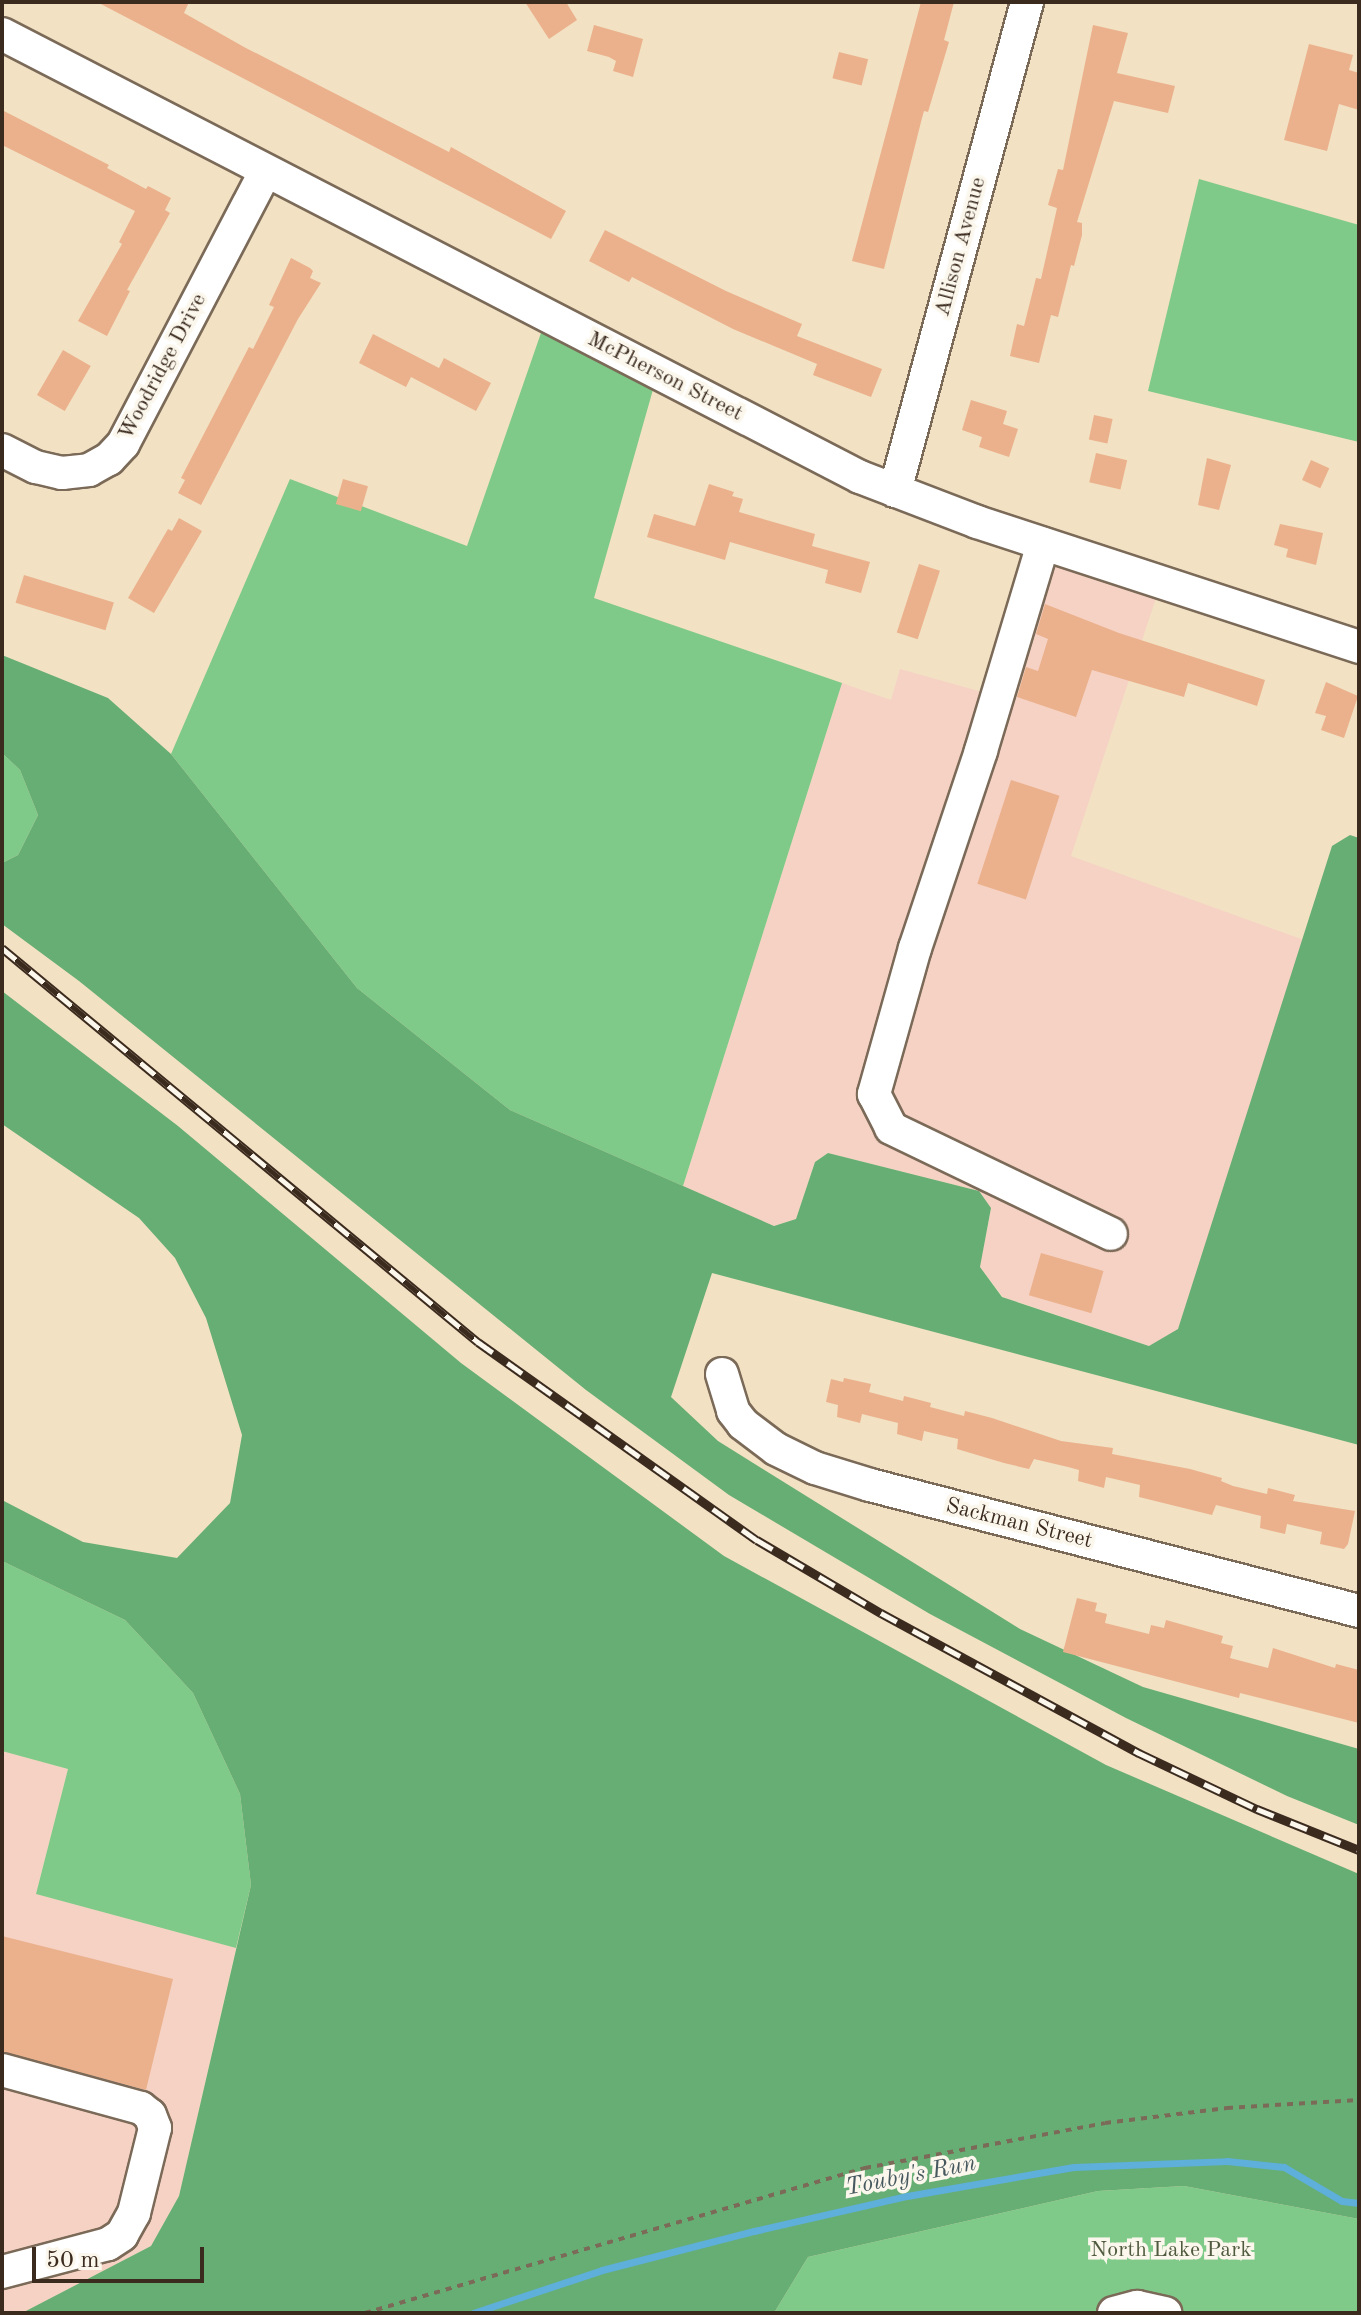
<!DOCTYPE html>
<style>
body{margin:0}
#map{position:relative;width:1361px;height:2315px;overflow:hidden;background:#f2e1c3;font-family:"Old Standard TT",serif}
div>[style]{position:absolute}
.built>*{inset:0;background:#f6d2c5}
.green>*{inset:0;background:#7fca88}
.forest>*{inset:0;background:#67ae74}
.stream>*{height:7px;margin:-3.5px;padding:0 3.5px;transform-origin:3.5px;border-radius:3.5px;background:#5eafd9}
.building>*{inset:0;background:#ebb18c;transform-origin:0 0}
.path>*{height:4px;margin-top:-2px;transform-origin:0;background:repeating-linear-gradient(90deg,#7b6a58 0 6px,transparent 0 12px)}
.roads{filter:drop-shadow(2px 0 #7b6a58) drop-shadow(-2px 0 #7b6a58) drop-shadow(0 2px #7b6a58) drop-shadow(0 -2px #7b6a58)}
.minor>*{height:32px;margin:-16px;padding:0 16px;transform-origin:16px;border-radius:16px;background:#fff}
.rail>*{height:9px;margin-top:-4.5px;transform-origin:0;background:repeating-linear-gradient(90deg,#fbf7ec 0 18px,#3b2a1e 0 36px);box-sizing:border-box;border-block:2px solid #3b2a1e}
span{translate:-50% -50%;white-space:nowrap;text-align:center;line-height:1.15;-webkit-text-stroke:7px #fbf7ec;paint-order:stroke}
.street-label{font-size:22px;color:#3b2a1e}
.park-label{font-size:22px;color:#4f5a3e}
.water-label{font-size:24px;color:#47595f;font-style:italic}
.frame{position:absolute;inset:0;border:4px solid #3b2a1e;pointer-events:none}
.scale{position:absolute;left:32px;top:2247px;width:172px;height:36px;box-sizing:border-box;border:4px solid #3b2a1e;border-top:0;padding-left:10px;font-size:24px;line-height:28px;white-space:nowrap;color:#3b2a1e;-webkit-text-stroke:6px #fbf7ec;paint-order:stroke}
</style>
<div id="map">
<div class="built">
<div style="clip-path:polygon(1028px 554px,1156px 598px,1071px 856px,1304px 940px,1178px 1330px,1149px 1346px,1003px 1297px,980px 1267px,991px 1209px,979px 1191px,828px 1153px,815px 1162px,796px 1219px,774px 1226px,683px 1186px,842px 683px,891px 700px,900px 669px,986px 693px)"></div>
<div style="clip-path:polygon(2px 1751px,68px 1769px,36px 1894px,236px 1948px,179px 2196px,151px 2246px,22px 2313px,2px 2313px)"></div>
</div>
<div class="green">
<div style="clip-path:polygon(1199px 179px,1359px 225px,1359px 442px,1148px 391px)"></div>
<div style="clip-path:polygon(542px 330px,654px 386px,594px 598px,842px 683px,683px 1186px,510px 1110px,357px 988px,171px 754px,290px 479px,467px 546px)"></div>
<div style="clip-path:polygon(2px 753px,20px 770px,38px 815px,18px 855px,2px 863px)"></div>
<div style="clip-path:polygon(2px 1561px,125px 1620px,193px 1693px,240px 1794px,251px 1885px,236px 1948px,36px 1894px,68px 1769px,2px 1751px)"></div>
<div style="clip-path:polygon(1184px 2186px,1359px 2219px,1359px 2313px,774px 2313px,808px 2257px,1098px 2191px)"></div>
</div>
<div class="forest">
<div style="clip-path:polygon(2px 655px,108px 698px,171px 754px,357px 988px,510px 1110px,774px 1226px,796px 1219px,815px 1162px,828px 1153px,979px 1191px,991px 1208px,980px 1267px,1002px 1297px,1149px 1346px,1178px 1329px,1332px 846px,1350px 835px,1359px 838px,1359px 1445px,712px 1273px,671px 1397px,718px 1441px,1020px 1629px,1143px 1687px,1359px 1749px,1359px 1825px,1287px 1796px,1126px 1718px,930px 1614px,729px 1495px,586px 1390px,79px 981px,2px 924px,2px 863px,18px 855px,38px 815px,20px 770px,2px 753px)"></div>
<div style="clip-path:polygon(2px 991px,178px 1126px,461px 1363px,724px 1556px,1106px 1765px,1359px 1874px,1359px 2219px,1184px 2186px,1098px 2191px,808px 2257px,774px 2313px,22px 2313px,151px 2246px,179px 2196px,251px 1885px,240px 1794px,193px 1693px,125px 1620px,2px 1561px,2px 1500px,83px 1542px,177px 1558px,230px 1503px,242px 1435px,206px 1318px,175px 1258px,139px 1218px,2px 1124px)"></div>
</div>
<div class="stream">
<div style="left:473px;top:2313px;width:136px;rotate:-18.4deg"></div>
<div style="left:602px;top:2270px;width:157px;rotate:-14.4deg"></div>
<div style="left:754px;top:2231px;width:157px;rotate:-12.9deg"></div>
<div style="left:907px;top:2196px;width:169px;rotate:-9.9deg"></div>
<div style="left:1074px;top:2167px;width:153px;rotate:-2.2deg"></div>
<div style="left:1227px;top:2161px;width:57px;rotate:6deg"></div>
<div style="left:1284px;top:2167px;width:67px;rotate:30.4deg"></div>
<div style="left:1342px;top:2201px;width:17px;rotate:7deg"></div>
</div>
<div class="building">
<div style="clip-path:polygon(97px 2px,189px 2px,184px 13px,244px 47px,449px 152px,451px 147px,566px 211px,551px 239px)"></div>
<div style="clip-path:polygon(525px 2px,566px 2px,577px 20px,549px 39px)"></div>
<div style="clip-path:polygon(921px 2px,954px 2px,944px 40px,949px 42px,928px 112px,924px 111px,922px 118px,884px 269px,852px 261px)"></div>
<div style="clip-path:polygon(594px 25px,643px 39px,633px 77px,613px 71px,616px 61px,609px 57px,587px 51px)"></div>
<div style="clip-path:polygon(1093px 25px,1128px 33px,1117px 73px,1175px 86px,1168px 113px,1114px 101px,1077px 222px,1082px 223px,1082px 235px,1074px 266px,1071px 265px,1058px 317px,1051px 315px,1039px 363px,1010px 356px,1017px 324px,1024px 326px,1036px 278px,1041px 279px,1057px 208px,1048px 205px,1058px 169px,1063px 170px)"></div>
<div style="clip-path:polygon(1309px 44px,1353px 55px,1349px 70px,1359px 73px,1359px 110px,1339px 104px,1327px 151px,1284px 140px)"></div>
<div style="left:839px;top:52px;width:30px;height:27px;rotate:14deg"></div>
<div style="clip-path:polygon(2px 110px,109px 165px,107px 168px,146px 189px,148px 186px,171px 198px,165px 210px,170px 213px,127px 290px,130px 291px,107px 336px,78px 321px,122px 244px,119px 242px,135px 211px,2px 145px)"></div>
<div style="clip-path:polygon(605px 230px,726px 291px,802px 324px,797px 336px,882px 369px,871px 397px,813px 375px,817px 364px,733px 329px,632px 277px,629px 282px,589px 261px)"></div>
<div style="clip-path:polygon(291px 258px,310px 268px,313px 271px,310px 278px,321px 283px,298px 319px,201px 505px,178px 493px,185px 480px,181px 478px,249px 347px,253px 349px,274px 307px,269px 305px)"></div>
<div style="clip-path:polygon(373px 334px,439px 368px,444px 358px,491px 383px,476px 411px,411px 377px,406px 387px,359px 363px)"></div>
<div style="left:63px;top:350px;width:32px;height:52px;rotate:30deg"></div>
<div style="clip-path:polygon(971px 400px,1007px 411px,1003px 424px,1018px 429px,1009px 457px,979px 447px,982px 437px,962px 430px)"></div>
<div style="left:1094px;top:415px;width:19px;height:25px;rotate:12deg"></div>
<div style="left:1096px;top:453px;width:32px;height:30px;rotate:13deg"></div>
<div style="clip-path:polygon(1207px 458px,1231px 465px,1219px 510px,1198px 505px)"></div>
<div style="left:1311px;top:460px;width:20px;height:22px;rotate:24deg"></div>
<div style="left:343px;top:479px;width:26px;height:26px;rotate:16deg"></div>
<div style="clip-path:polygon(709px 484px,734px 492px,732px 496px,743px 499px,739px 512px,815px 534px,812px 546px,870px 562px,861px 593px,825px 583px,828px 570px,730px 542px,725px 560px,647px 537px,654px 514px,695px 526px)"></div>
<div style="clip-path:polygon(179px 518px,202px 531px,154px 613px,128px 598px,168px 529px,172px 531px)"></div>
<div style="clip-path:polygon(1280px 524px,1323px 533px,1316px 565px,1286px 557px,1288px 549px,1274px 545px)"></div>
<div style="left:919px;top:564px;width:22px;height:72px;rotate:18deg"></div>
<div style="left:24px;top:575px;width:94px;height:29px;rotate:17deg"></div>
<div style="clip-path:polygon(1045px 604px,1119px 633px,1265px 680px,1257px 706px,1188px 683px,1184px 697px,1092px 670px,1076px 717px,1017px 697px,1026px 667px,1038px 671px,1048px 639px,1036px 634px)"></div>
<div style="clip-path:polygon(1326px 682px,1358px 696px,1344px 738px,1321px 730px,1326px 716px,1315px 713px)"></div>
<div style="left:1011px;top:780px;width:51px;height:109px;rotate:18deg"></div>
<div style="left:1041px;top:1253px;width:65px;height:44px;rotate:16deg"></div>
<div style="clip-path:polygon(844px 1378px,871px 1384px,869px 1392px,903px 1401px,904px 1396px,931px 1403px,930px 1407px,964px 1416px,965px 1411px,992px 1418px,1061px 1441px,1113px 1448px,1112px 1454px,1190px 1469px,1222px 1478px,1221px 1481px,1233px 1486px,1267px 1494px,1268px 1488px,1295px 1495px,1293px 1501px,1355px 1511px,1348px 1544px,1344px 1549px,1320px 1544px,1322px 1532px,1287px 1524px,1285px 1534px,1260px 1528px,1261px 1516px,1216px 1505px,1212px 1515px,1139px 1497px,1140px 1485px,1106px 1477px,1104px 1488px,1078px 1481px,1079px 1470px,1068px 1467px,1034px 1459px,1029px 1469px,1004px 1463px,957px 1449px,958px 1439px,924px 1431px,922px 1441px,897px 1434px,898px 1423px,862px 1414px,860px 1423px,837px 1417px,838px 1405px,826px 1402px,831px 1379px,843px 1382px)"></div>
<div style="clip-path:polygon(1077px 1598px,1097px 1603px,1095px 1611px,1107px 1614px,1105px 1623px,1149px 1634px,1151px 1625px,1164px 1628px,1166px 1620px,1223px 1636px,1221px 1643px,1233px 1646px,1230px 1658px,1268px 1668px,1273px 1648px,1335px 1668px,1336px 1664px,1359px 1670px,1359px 1723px,1240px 1693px,1239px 1698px,1063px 1652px)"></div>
<div style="clip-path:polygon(2px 1936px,173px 1979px,146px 2090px,2px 2052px)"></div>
</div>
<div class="path">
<div style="left:365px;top:2313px;width:521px;rotate:-16.17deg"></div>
<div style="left:865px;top:2168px;width:244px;rotate:-10.6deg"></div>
<div style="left:1105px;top:2123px;width:123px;rotate:-7deg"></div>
<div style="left:1227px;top:2108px;width:132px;rotate:-3.5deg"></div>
</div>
<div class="roads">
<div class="minor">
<div style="left:2px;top:34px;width:966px;rotate:27.31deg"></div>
<div style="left:860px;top:477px;width:125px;rotate:21deg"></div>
<div style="left:977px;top:522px;width:402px;rotate:18.1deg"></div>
<div style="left:2px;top:450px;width:38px;rotate:27deg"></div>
<div style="left:36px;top:467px;width:27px;rotate:13deg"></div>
<div style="left:62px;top:473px;width:27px;rotate:-6deg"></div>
<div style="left:89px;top:470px;width:23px;rotate:-29deg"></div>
<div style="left:109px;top:459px;width:21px;rotate:-47deg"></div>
<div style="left:123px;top:444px;width:308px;rotate:-62.4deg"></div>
<div style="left:895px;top:491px;width:507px;rotate:-74.89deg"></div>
<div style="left:1043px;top:544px;width:216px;rotate:106.7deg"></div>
<div style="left:981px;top:751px;width:208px;rotate:108.5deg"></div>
<div style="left:915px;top:948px;width:152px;rotate:105.7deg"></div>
<div style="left:874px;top:1094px;width:38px;rotate:63deg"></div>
<div style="left:891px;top:1128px;width:244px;rotate:25.7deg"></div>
<div style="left:722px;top:1374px;width:39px;rotate:73deg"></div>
<div style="left:733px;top:1411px;width:16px;rotate:52deg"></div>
<div style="left:743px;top:1424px;width:41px;rotate:37.1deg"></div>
<div style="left:776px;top:1449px;width:43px;rotate:26deg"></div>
<div style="left:815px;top:1468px;width:58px;rotate:17.2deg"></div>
<div style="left:870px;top:1485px;width:505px;rotate:14.45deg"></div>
<div style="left:2px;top:2070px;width:144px;rotate:15.3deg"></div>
<div style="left:141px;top:2108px;width:11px;rotate:38deg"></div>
<div style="left:150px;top:2115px;width:14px;rotate:69deg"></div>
<div style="left:155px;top:2128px;width:88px;rotate:103.9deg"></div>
<div style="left:134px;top:2213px;width:25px;rotate:119deg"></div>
<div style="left:122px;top:2235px;width:17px;rotate:147deg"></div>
<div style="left:108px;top:2244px;width:110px;rotate:165.2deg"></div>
<div style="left:1114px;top:2313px;width:24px;rotate:-15deg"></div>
<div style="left:1137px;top:2307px;width:29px;rotate:12deg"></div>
</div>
</div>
<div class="rail">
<div style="left:2px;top:948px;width:618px;rotate:39.62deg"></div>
<div style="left:478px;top:1342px;width:342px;rotate:35.4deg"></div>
<div style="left:757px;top:1540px;width:144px;rotate:30.5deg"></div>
<div style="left:881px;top:1613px;width:294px;rotate:28.5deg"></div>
<div style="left:1139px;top:1753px;width:131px;rotate:25.4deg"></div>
<div style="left:1257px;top:1809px;width:110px;rotate:21.9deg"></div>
</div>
<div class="street-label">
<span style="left:961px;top:247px;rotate:-75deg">Allison Avenue</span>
<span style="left:163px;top:367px;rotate:-62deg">Woodridge Drive</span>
<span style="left:665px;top:377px;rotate:27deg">McPherson Street</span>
<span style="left:1019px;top:1524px;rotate:14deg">Sackman Street</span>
</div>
<div class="park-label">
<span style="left:1171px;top:2251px">North Lake Park</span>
</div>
<div class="water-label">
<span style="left:911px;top:2177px;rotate:-11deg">Touby's Run</span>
</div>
<div class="frame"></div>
<div class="scale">50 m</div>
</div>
